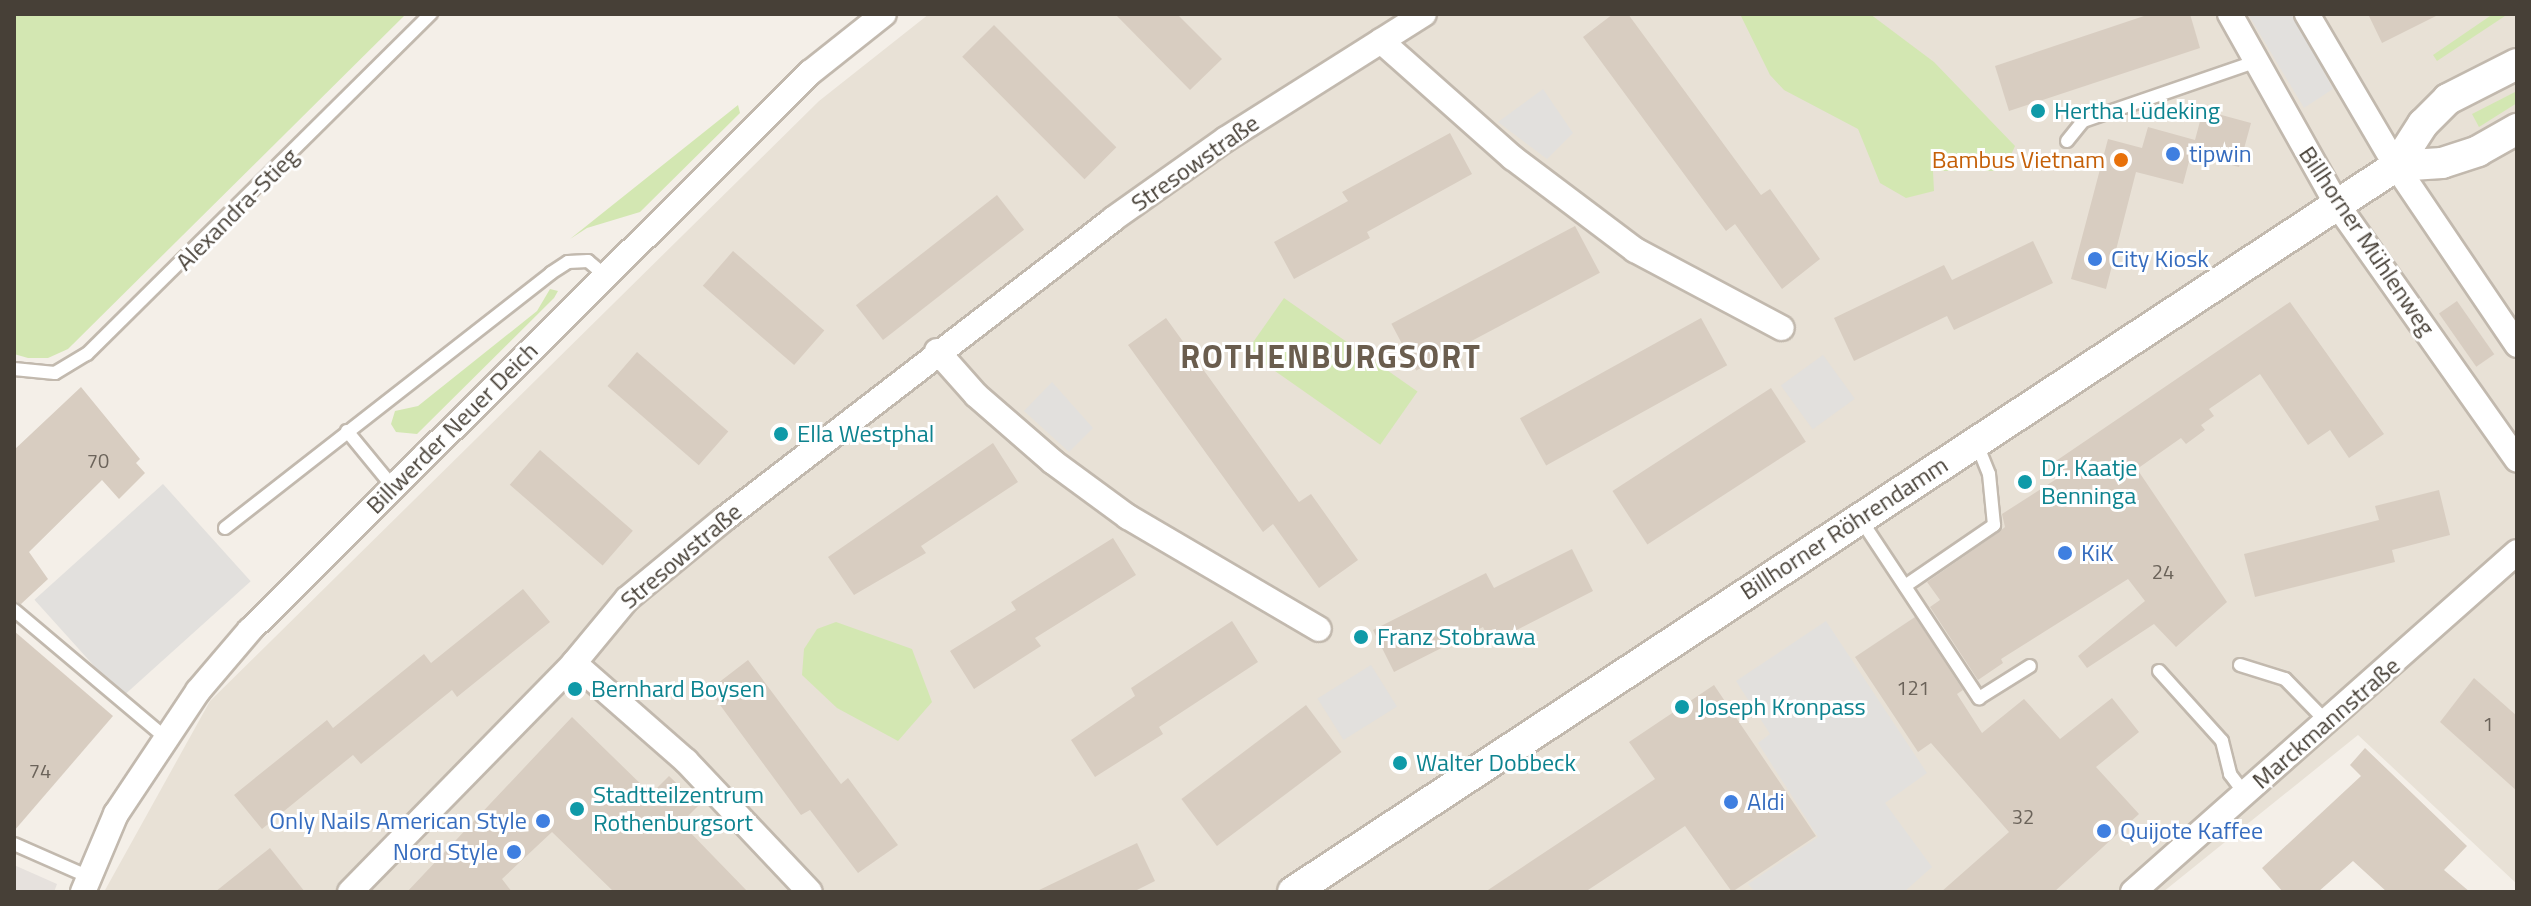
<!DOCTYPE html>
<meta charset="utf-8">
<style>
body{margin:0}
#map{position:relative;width:2531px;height:906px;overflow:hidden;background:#f4efe8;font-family:"Titillium Web",sans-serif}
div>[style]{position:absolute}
.residential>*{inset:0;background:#e8e1d6}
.industrial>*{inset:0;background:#e6e1dd}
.green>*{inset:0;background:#d3e7b2;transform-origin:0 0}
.parking>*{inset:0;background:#e2e0dd;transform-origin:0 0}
.building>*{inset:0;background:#d8cdc1;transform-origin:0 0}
.roads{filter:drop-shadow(2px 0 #c2b9ae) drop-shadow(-2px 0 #c2b9ae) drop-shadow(0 2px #c2b9ae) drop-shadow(0 -2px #c2b9ae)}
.service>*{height:12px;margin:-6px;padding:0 6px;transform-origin:6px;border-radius:6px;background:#fff}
.minor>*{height:24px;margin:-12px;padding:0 12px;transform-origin:12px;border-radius:12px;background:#fff}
.tertiary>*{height:30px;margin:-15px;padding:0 15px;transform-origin:15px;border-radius:15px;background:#fff}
.dots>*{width:22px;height:22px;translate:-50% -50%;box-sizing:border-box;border:4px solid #fff;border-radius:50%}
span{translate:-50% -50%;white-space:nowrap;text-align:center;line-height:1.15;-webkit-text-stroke:6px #fff;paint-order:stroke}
.number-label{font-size:20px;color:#6b635a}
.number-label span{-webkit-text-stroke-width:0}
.culture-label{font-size:24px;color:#0d838f}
.left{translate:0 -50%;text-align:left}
.shop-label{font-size:24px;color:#366cbe}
.right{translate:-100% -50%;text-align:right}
.food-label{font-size:24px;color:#c56008}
.street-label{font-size:24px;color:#474037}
.district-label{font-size:32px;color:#6a5d4e;font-weight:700;letter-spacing:2px}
.frame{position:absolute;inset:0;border:16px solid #474037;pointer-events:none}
</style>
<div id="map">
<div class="residential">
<div style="clip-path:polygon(929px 14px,2517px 14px,2517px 884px,2358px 735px,2163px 892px,104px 892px,210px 701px,819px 101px)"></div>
</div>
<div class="industrial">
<div style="clip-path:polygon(14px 865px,57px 884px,54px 892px,14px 892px)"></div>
</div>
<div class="green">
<div style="clip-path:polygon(14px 14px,406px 14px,68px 349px,48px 358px,28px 358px,14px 354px)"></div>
<div style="clip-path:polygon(1740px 14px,1870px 14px,1934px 62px,2015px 146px,2004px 171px,1933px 171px,1934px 191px,1906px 198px,1880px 183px,1858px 129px,1784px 90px,1770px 75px)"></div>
<div style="clip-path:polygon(2493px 14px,2508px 14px,2437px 61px,2433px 55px)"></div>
<div style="clip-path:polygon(2517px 91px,2517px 103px,2479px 127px,2472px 114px)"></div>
<div style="clip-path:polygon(738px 105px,740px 113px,640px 212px,587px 228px,570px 239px)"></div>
<div style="clip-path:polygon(550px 289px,558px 291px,554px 298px,417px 434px,396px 432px,391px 424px,395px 411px,418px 406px,537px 311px)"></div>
<div style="left:1284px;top:298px;width:163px;height:65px;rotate:35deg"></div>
<div style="clip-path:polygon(836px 622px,912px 649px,932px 702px,898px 741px,837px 708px,802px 675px,804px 649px,817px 629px)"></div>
</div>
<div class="parking">
<div style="clip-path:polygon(2248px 14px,2293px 14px,2333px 89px,2304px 108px)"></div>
<div style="clip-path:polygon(1543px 89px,1573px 133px,1547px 159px,1498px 122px)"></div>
<div style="left:1823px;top:355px;width:54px;height:52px;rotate:54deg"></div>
<div style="clip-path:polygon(1052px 382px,1093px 428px,1069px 452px,1024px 411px)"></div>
<div style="left:163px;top:484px;width:131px;height:173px;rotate:48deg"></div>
<div style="clip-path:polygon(1826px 621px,1927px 773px,1885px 803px,1932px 867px,1904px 892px,1755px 892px,1748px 884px,1818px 837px,1758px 743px,1770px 734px,1736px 681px)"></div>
<div style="left:1371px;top:665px;width:49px;height:63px;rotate:58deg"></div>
</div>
<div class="building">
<div style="clip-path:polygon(1115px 14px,1177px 14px,1222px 59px,1190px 90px)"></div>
<div style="clip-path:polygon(1613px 14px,1628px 14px,1761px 195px,1770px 189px,1820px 259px,1782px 289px,1735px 224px,1726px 231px,1583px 37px)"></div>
<div style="clip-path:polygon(2150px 14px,2190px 14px,2200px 48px,2009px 111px,1995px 66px)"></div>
<div style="clip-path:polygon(2368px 14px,2440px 14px,2382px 43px)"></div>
<div style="left:994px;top:25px;width:173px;height:45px;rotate:45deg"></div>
<div style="clip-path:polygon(2203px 110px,2251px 123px,2239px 167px,2191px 154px,2183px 184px,2136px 172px,2106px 289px,2071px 279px,2108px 139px,2142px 148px,2148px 127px,2195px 140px)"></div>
<div style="clip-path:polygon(1450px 133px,1472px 174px,1367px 232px,1370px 238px,1294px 279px,1274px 242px,1348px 201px,1342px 192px)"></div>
<div style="left:997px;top:195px;width:44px;height:179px;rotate:52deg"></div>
<div style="left:1575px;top:226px;width:53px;height:208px;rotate:62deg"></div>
<div style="clip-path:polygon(2033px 241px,2053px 283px,1954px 330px,1947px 316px,1854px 361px,1834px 318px,1944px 265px,1952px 280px)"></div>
<div style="left:733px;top:251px;width:121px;height:46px;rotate:41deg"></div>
<div style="left:2457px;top:301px;width:65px;height:22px;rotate:55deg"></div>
<div style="clip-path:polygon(2290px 302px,2384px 434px,2349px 458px,2330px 430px,2308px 445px,2260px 374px,2209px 409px,2214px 416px,2201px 425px,2205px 430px,2186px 444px,2181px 438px,2137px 469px,2227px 602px,2176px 647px,2154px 624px,2087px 668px,2078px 656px,2145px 601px,2128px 579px,2001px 659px,2003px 663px,1978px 680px,1930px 607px,1940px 600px,1927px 582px,1999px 532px,2005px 527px,2002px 514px,2058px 478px,2050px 465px)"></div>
<div style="clip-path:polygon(1166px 318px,1299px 502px,1311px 494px,1358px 560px,1319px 588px,1273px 524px,1263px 532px,1128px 345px)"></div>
<div style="left:1701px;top:318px;width:54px;height:207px;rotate:61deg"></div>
<div style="left:637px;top:352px;width:121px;height:45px;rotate:41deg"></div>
<div style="clip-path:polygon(81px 387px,140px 459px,136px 463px,145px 473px,119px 499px,102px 480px,29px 552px,48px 579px,21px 604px,14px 601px,14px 450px)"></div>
<div style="left:1771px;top:388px;width:64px;height:189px;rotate:57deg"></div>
<div style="clip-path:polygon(993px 443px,1018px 482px,921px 546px,926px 553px,854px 595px,828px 557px)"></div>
<div style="left:540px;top:450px;width:123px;height:46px;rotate:41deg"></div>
<div style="clip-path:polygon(2439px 490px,2450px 535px,2392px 550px,2395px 562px,2255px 597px,2244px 554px,2379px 520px,2375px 506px)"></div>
<div style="clip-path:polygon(1113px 538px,1136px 575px,1035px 638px,1041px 646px,974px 689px,950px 651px,1016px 610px,1011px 602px)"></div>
<div style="clip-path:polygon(1572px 549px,1593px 591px,1491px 643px,1483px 627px,1394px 672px,1373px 630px,1486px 573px,1494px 588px)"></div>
<div style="clip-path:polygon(523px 589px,550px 622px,457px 697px,452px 690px,361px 764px,353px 755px,262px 829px,234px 795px,327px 720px,333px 728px,424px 654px,431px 663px)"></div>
<div style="clip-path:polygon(1915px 617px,1963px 690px,1957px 694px,1982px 733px,2024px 699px,2060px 739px,2112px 698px,2139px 732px,2096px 767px,2139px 814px,2054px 892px,1941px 892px,2009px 832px,1931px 743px,1918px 752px,1855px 657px)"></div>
<div style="clip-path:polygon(1232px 621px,1258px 662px,1159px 727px,1163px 734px,1095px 777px,1071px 740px,1135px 696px,1131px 688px)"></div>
<div style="clip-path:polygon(14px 631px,113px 716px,14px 831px)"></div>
<div style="clip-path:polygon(748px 660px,841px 784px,848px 778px,898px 845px,858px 873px,810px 810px,801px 815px,709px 690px)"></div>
<div style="clip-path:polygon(2474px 678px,2517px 716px,2517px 791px,2440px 722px)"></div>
<div style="clip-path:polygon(1714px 685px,1816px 836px,1732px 892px,1685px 826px,1585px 892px,1485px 892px,1655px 779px,1629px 742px)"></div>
<div style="left:1306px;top:705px;width:59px;height:156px;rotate:53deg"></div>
<div style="clip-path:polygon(572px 717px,651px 794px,669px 776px,699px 805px,681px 823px,748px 892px,614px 892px,552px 832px,502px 879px,512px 892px,407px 892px)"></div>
<div style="clip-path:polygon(2365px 748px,2467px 846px,2444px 870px,2470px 892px,2387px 892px,2353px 861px,2318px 892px,2283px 892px,2262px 868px,2361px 776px,2350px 765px)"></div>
<div style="clip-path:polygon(1137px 843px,1155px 881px,1133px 892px,1035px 892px)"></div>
<div style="clip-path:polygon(270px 848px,305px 892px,215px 892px)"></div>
</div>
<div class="roads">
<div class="service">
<div style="left:2067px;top:141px;width:26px;rotate:-51deg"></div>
<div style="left:2083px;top:121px;width:181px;rotate:-19deg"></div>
<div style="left:14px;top:369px;width:41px;rotate:5.6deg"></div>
<div style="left:55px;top:373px;width:37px;rotate:-31deg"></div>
<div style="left:87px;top:354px;width:484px;rotate:-44.7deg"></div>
<div style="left:347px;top:431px;width:72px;rotate:50.6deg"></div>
<div style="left:1861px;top:520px;width:214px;rotate:56.5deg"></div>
<div style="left:1979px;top:698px;width:60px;rotate:-32.1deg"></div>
<div style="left:225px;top:528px;width:414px;rotate:-38deg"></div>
<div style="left:551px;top:273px;width:20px;rotate:-33deg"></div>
<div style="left:568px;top:262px;width:20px;rotate:-3deg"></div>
<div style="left:588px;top:261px;width:23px;rotate:40deg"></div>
<div style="left:1905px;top:586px;width:108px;rotate:-34.4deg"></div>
<div style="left:1994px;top:525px;width:51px;rotate:-95.6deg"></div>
<div style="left:1989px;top:474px;width:32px;rotate:-112deg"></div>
<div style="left:14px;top:610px;width:199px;rotate:40.1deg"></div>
<div style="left:2240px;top:665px;width:47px;rotate:17.3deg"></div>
<div style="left:2285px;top:679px;width:60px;rotate:45.7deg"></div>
<div style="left:2159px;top:671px;width:94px;rotate:48deg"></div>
<div style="left:2222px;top:741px;width:34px;rotate:76deg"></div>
<div style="left:2230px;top:774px;width:25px;rotate:53deg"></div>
<div style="left:14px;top:844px;width:82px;rotate:23.7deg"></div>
</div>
<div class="minor">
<div style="left:2230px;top:14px;width:217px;rotate:60.7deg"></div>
<div style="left:2336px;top:203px;width:314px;rotate:54.8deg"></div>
<div style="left:2307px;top:14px;width:176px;rotate:59.6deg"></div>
<div style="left:2396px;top:166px;width:216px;rotate:55.9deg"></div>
<div style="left:1381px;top:41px;width:176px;rotate:41.6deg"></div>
<div style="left:1513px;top:158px;width:153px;rotate:37deg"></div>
<div style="left:1635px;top:250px;width:166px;rotate:28deg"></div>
<div style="left:937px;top:351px;width:59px;rotate:48.4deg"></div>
<div style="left:976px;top:395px;width:102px;rotate:41deg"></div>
<div style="left:1053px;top:462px;width:93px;rotate:36.3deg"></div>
<div style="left:1128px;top:517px;width:221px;rotate:30.4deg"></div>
<div style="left:574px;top:663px;width:149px;rotate:41.2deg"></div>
<div style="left:686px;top:761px;width:180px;rotate:46.6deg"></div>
<div style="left:83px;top:892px;width:85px;rotate:-67.1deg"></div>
<div style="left:116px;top:814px;width:148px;rotate:-56.3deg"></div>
<div style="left:198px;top:691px;width:80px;rotate:-49.6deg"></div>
<div style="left:250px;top:630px;width:791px;rotate:-44.85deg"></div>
<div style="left:811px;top:72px;width:93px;rotate:-38.5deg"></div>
<div style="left:350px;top:892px;width:320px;rotate:-45.6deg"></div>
<div style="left:574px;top:663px;width:83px;rotate:-50.4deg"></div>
<div style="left:627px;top:599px;width:126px;rotate:-39.5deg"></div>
<div style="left:724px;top:519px;width:491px;rotate:-37.6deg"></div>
<div style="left:1113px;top:219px;width:138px;rotate:-35.3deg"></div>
<div style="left:1226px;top:139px;width:234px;rotate:-32.3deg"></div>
<div style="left:2133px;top:892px;width:513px;rotate:-41.52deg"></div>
</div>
<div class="tertiary">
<div style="left:2396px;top:166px;width:46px;rotate:-3.7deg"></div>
<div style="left:2442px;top:163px;width:38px;rotate:-18deg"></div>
<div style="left:2478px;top:151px;width:45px;rotate:-29.4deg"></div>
<div style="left:1293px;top:892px;width:1320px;rotate:-33.35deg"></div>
<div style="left:2396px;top:166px;width:50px;rotate:-57.3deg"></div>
<div style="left:2423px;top:124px;width:35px;rotate:-45deg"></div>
<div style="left:2448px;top:99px;width:77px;rotate:-26.9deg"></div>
</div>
</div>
<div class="dots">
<div style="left:2038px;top:111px;background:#0f9aa8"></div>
<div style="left:2173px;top:154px;background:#3f7fe0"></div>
<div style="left:2121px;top:160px;background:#e8710a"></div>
<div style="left:2095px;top:259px;background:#3f7fe0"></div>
<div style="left:781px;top:434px;background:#0f9aa8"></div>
<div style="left:2025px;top:482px;background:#0f9aa8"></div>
<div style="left:2065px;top:553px;background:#3f7fe0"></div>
<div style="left:1361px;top:637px;background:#0f9aa8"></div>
<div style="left:575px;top:689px;background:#0f9aa8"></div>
<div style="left:1682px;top:707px;background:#0f9aa8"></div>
<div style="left:1400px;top:763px;background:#0f9aa8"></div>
<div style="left:1731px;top:802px;background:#3f7fe0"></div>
<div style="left:577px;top:809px;background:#0f9aa8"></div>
<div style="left:543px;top:821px;background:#3f7fe0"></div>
<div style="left:2104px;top:831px;background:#3f7fe0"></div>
<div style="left:514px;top:852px;background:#3f7fe0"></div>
</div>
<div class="number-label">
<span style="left:98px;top:460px">70</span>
<span style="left:2163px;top:571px">24</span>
<span style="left:1913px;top:687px">121</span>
<span style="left:2488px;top:723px">1</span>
<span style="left:40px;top:770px">74</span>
<span style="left:2023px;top:816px">32</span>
</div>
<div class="culture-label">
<span class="left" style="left:2054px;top:111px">Hertha Lüdeking</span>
<span class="left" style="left:797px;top:434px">Ella Westphal</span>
<span class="left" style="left:2041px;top:482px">Dr. Kaatje<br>Benninga</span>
<span class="left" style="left:1377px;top:637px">Franz Stobrawa</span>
<span class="left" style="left:591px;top:689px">Bernhard Boysen</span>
<span class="left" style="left:1698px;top:707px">Joseph Kronpass</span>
<span class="left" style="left:1416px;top:763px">Walter Dobbeck</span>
<span class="left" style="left:593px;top:809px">Stadtteilzentrum<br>Rothenburgsort</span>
</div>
<div class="shop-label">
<span class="left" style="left:2189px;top:154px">tipwin</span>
<span class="left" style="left:2111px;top:259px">City Kiosk</span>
<span class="left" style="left:2081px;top:553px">KiK</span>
<span class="left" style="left:1747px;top:802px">Aldi</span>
<span class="right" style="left:527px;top:821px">Only Nails American Style</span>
<span class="left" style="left:2120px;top:831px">Quijote Kaffee</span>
<span class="right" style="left:498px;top:852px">Nord Style</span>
</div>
<div class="food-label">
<span class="right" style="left:2105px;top:160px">Bambus Vietnam</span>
</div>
<div class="street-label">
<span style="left:1195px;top:163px;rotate:-35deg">Stresowstraße</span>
<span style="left:237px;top:209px;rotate:-45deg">Alexandra-Stieg</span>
<span style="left:2367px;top:241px;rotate:56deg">Billhorner Mühlenweg</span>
<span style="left:452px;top:428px;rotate:-45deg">Billwerder Neuer Deich</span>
<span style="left:1844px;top:528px;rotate:-33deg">Billhorner Röhrendamm</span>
<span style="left:681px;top:556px;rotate:-40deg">Stresowstraße</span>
<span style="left:2326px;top:723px;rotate:-41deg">Marckmannstraße</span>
</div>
<div class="district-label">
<span style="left:1331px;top:356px">ROTHENBURGSORT</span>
</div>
<div class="frame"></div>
</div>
